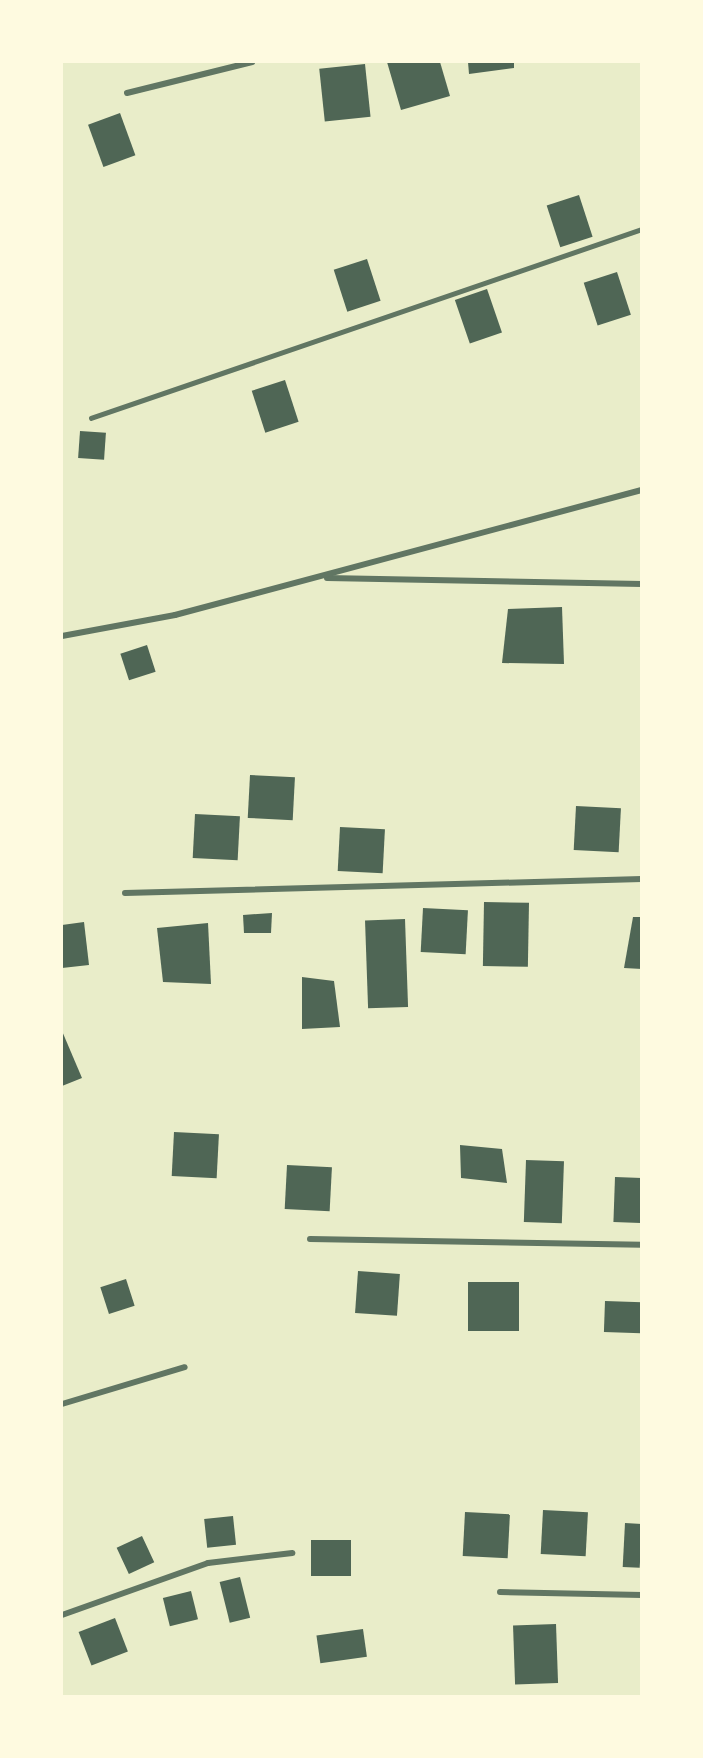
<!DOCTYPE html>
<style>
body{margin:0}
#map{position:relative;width:703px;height:1758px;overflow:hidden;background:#e9edc9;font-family:Commissioner,sans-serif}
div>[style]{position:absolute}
.building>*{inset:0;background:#4f6655;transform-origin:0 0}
.service>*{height:4.5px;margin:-2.25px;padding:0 2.25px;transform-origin:2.25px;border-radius:2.25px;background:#617663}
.minor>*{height:6px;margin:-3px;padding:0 3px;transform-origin:3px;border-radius:3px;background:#617663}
span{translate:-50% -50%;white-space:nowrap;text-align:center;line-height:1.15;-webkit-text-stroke:4.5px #fefae0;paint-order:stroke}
.frame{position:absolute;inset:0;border:63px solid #fefae0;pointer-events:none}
</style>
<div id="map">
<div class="building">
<div style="clip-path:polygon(387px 62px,440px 62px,450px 96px,401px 110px)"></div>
<div style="clip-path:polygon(468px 62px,514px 62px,514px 68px,469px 74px)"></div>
<div style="left:365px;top:64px;width:53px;height:46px;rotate:84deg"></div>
<div style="left:120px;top:113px;width:45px;height:34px;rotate:70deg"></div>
<div style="left:579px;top:195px;width:44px;height:34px;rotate:72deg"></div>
<div style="left:367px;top:259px;width:44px;height:35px;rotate:72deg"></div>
<div style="left:617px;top:272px;width:45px;height:35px;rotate:72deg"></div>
<div style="left:487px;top:289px;width:46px;height:34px;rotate:71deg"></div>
<div style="left:285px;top:380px;width:44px;height:35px;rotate:72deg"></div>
<div style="left:80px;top:431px;width:26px;height:27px;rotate:4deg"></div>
<div style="clip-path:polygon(562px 607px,564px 664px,502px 663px,508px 609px)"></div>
<div style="left:147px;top:645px;width:28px;height:28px;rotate:72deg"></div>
<div style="left:250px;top:775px;width:45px;height:43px;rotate:3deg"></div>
<div style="left:576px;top:806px;width:45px;height:44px;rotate:3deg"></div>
<div style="left:195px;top:814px;width:45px;height:44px;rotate:3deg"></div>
<div style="left:340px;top:827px;width:45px;height:44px;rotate:3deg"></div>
<div style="left:484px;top:902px;width:45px;height:64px;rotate:1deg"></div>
<div style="left:423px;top:908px;width:45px;height:44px;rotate:3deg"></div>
<div style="clip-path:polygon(272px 913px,271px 933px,244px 933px,243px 915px)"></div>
<div style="clip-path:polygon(633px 917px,642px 917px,642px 969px,624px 968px)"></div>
<div style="left:405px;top:919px;width:88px;height:40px;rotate:88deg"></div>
<div style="clip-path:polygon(84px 922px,89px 965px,62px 968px,62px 925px)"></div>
<div style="clip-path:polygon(208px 923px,211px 984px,163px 982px,157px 928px)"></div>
<div style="clip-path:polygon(302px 977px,334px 981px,340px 1027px,302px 1029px)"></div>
<div style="clip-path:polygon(62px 1031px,82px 1078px,62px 1086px)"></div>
<div style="left:174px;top:1132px;width:45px;height:44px;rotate:3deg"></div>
<div style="clip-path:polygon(460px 1145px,502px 1149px,507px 1183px,461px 1178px)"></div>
<div style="left:526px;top:1160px;width:38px;height:62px;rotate:2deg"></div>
<div style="left:287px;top:1165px;width:45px;height:44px;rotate:3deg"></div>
<div style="left:615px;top:1177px;width:27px;height:45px;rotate:2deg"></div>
<div style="left:358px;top:1271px;width:42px;height:42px;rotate:4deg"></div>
<div style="left:126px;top:1279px;width:28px;height:27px;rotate:72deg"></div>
<div style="left:468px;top:1282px;width:51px;height:49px"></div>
<div style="left:605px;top:1301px;width:37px;height:31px;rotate:2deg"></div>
<div style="left:543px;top:1510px;width:45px;height:44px;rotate:3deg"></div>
<div style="left:465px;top:1512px;width:45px;height:44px;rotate:3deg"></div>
<div style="left:233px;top:1516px;width:29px;height:29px;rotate:84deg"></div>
<div style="left:625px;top:1523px;width:17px;height:44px;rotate:3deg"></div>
<div style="left:142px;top:1536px;width:29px;height:28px;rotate:65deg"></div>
<div style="left:351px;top:1540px;width:36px;height:40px;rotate:90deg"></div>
<div style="left:240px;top:1577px;width:42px;height:21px;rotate:76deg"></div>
<div style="left:191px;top:1591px;width:29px;height:29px;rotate:76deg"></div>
<div style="left:115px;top:1618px;width:36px;height:39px;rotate:69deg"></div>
<div style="left:556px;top:1624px;width:59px;height:43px;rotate:88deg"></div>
<div style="left:363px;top:1629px;width:28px;height:47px;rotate:82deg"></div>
</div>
<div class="service">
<div style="left:91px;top:418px;width:583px;rotate:-18.93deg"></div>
</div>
<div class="minor">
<div style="left:127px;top:93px;width:129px;rotate:-13.9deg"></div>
<div style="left:327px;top:578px;width:315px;rotate:1.1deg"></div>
<div style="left:62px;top:636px;width:115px;rotate:-10.5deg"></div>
<div style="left:175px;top:615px;width:483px;rotate:-15deg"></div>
<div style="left:125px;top:893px;width:517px;rotate:-1.55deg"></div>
<div style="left:310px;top:1239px;width:332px;rotate:1deg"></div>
<div style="left:62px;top:1404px;width:128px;rotate:-16.7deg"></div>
<div style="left:500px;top:1592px;width:142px;rotate:1.2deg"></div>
<div style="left:62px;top:1615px;width:155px;rotate:-19.6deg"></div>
<div style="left:208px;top:1563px;width:85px;rotate:-6.8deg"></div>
</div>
<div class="frame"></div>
</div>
